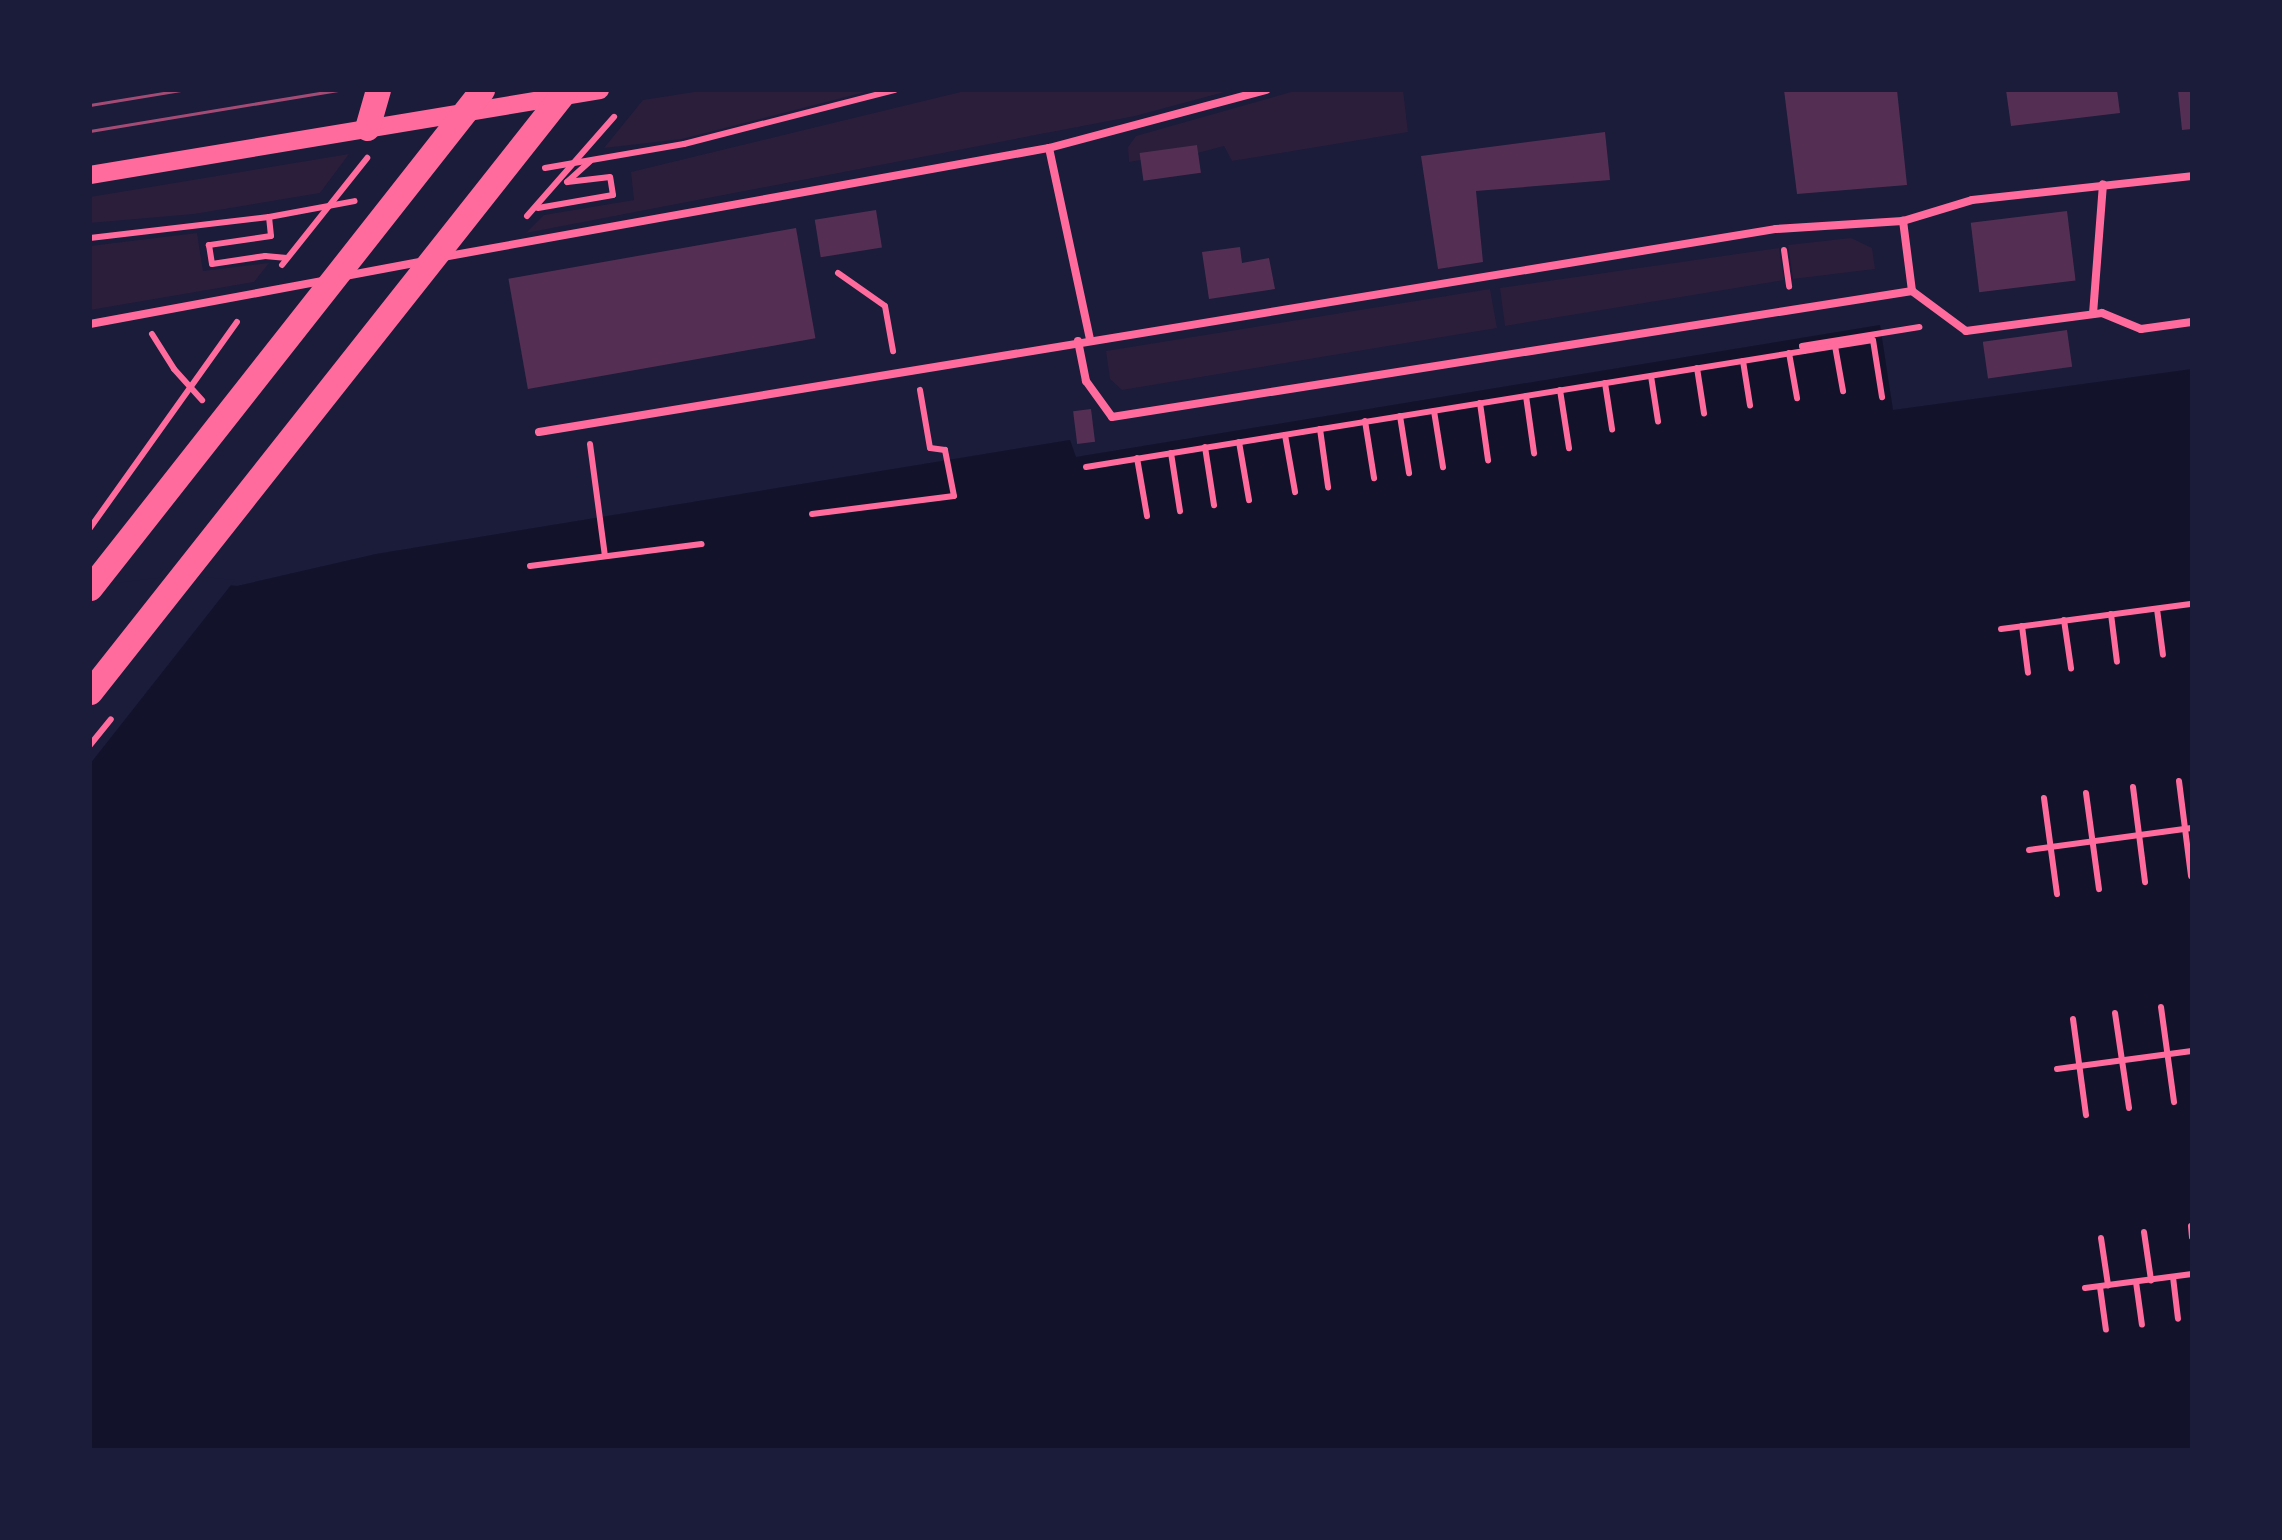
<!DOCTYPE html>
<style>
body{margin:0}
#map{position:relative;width:2282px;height:1540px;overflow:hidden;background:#1b1b3a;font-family:"Zilla Slab",serif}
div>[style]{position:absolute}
.green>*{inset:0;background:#2a1e3b}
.water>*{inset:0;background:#12122b}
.pier>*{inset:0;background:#1b1b3a}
.building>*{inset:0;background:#542f53;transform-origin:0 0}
.path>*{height:6px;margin:-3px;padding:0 3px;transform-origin:3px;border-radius:3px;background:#ff6b9d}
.service>*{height:8px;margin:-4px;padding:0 4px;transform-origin:4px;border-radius:4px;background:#ff6b9d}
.tertiary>*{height:18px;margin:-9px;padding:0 9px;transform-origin:9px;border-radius:9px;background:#ff6b9d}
.primary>*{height:25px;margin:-12.5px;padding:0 12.5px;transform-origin:12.5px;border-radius:12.5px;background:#ff6b9d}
.tram>*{height:2.5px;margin:-1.25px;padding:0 1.25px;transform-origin:1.25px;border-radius:1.25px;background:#a44b75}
span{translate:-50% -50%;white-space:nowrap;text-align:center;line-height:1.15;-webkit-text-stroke:8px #1b1b3a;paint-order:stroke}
.frame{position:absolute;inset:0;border:92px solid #1b1b3a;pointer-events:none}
</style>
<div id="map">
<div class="green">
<div style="clip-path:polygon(707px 90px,873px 90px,682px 139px,604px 148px,643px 100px)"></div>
<div style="clip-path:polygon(969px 90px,1232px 90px,1135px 116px,526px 233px,544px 215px,634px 200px,631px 172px)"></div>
<div style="clip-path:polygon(1298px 90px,1403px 90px,1408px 132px,1232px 161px,1224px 146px,1198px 153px,1197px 145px,1141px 154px,1141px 160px,1129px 162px,1128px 147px,1136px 136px)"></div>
<div style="clip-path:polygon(349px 154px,320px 193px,194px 214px,90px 223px,90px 197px)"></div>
<div style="clip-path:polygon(197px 233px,203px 271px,269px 263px,254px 282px,90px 310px,90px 246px)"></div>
<div style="clip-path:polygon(1851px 238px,1872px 248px,1875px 269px,1793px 279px,1788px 245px)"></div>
<div style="clip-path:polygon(1779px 248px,1784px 280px,1505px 326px,1500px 288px)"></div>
<div style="clip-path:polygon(1490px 289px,1497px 328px,1122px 390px,1110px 379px,1106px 351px)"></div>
</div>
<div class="water">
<div style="clip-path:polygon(1880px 325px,1893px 410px,2192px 369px,2192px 1450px,90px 1450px,90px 591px,183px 580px,237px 586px,376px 554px,1070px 440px,1076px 457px)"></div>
</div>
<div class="pier">
<div style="clip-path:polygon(183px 575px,235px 580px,90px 764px,90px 586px)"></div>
</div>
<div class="building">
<div style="clip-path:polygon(1784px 90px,1897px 90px,1907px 185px,1797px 194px)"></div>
<div style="clip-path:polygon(2006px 90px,2117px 90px,2120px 113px,2011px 126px)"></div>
<div style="clip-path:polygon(2178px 90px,2192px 90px,2192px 129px,2182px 130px)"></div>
<div style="clip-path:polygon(1605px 132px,1610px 180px,1476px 191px,1483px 262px,1438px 269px,1421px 156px)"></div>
<div style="left:1197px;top:145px;width:28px;height:58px;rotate:82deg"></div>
<div style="left:876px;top:210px;width:38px;height:62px;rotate:81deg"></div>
<div style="left:2067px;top:211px;width:70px;height:97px;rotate:83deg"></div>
<div style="left:796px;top:228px;width:112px;height:292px;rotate:80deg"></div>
<div style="clip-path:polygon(1240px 247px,1242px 263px,1269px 258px,1275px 289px,1209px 299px,1202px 252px)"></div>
<div style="left:2067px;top:330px;width:37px;height:85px;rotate:82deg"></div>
<div style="left:1091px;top:409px;width:33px;height:18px;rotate:83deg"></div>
</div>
<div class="path">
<div style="left:545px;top:168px;width:141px;rotate:-9.8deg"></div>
<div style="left:684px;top:144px;width:218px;rotate:-14.4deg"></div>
<div style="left:567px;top:182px;width:31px;rotate:-42deg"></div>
<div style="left:538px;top:208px;width:76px;rotate:-9.8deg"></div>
<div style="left:613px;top:195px;width:18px;rotate:-99deg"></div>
<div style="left:610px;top:177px;width:43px;rotate:173.4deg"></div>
<div style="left:527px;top:216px;width:132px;rotate:-48.7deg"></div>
<div style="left:269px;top:217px;width:19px;rotate:84deg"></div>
<div style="left:271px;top:236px;width:63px;rotate:171.7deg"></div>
<div style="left:209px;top:245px;width:19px;rotate:81deg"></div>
<div style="left:212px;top:264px;width:54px;rotate:-8.6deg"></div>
<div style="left:265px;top:256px;width:22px;rotate:5deg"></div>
<div style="left:90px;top:238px;width:180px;rotate:-6.7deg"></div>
<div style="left:269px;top:217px;width:87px;rotate:-10.5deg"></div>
<div style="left:1784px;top:250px;width:37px;rotate:82deg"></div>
<div style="left:282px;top:265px;width:137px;rotate:-51.5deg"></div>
<div style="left:838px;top:273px;width:57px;rotate:35.1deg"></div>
<div style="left:885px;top:306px;width:46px;rotate:79.9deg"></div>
<div style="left:152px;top:334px;width:41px;rotate:57.8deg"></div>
<div style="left:174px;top:369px;width:42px;rotate:47.9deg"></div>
<div style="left:1835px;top:346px;width:46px;rotate:79.9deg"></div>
<div style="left:1804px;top:351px;width:5px;rotate:-112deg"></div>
<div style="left:1802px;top:346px;width:119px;rotate:-9.2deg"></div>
<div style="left:1789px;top:353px;width:46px;rotate:79.9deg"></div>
<div style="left:1743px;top:361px;width:45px;rotate:81deg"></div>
<div style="left:1697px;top:368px;width:46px;rotate:81.2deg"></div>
<div style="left:1651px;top:376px;width:46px;rotate:81.2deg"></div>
<div style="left:1605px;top:383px;width:47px;rotate:81.3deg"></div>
<div style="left:1560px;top:390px;width:59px;rotate:81.2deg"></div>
<div style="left:1526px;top:396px;width:58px;rotate:82deg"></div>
<div style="left:1480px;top:403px;width:58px;rotate:82deg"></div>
<div style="left:1434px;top:411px;width:57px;rotate:80.9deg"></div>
<div style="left:1400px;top:416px;width:58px;rotate:81deg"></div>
<div style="left:1365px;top:421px;width:58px;rotate:81deg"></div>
<div style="left:1320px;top:429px;width:59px;rotate:82.1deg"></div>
<div style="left:1285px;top:435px;width:58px;rotate:80deg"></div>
<div style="left:1239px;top:442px;width:59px;rotate:80.2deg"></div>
<div style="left:590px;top:444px;width:113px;rotate:82.4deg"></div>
<div style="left:1205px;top:447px;width:59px;rotate:81.2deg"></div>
<div style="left:1171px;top:453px;width:59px;rotate:81.2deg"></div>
<div style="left:1137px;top:458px;width:59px;rotate:80.2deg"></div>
<div style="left:1086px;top:467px;width:797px;rotate:-9.17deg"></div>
<div style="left:1873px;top:340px;width:58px;rotate:81deg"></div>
<div style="left:812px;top:514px;width:143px;rotate:-7.2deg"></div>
<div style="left:954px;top:496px;width:47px;rotate:-101.1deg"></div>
<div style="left:945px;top:450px;width:15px;rotate:-172deg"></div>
<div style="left:930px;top:448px;width:59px;rotate:-99.8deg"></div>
<div style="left:90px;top:528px;width:253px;rotate:-54.5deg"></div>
<div style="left:530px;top:566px;width:173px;rotate:-7.3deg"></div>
<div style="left:2157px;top:609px;width:46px;rotate:82.6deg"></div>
<div style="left:2111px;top:614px;width:48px;rotate:82.9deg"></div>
<div style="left:2064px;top:620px;width:49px;rotate:81.7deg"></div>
<div style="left:2022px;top:626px;width:47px;rotate:82.7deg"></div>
<div style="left:2001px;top:629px;width:193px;rotate:-7.5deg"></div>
<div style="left:90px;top:745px;width:33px;rotate:-51deg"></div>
<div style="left:2179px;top:781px;width:96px;rotate:82.8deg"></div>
<div style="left:2133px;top:787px;width:96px;rotate:82.8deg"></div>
<div style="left:2086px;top:793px;width:97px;rotate:82.3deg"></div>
<div style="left:2044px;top:798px;width:97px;rotate:82.3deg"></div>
<div style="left:2029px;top:850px;width:164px;rotate:-7.7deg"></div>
<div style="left:2161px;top:1007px;width:96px;rotate:82.2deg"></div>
<div style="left:2115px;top:1013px;width:96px;rotate:81.6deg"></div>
<div style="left:2073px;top:1019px;width:97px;rotate:82.3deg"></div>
<div style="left:2057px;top:1069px;width:136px;rotate:-7.6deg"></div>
<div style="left:2191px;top:1226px;width:11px;rotate:85deg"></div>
<div style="left:2144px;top:1232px;width:49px;rotate:81.7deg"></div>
<div style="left:2101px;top:1238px;width:48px;rotate:81.5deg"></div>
<div style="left:2173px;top:1277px;width:42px;rotate:83.2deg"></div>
<div style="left:2136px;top:1282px;width:43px;rotate:82.1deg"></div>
<div style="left:2100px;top:1287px;width:43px;rotate:82.1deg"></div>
<div style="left:2085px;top:1288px;width:108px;rotate:-7.5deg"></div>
</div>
<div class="service">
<div style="left:1049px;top:148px;width:196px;rotate:77.9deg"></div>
<div style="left:443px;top:257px;width:616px;rotate:-10.2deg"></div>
<div style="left:1049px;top:148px;width:225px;rotate:-15deg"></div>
<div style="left:345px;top:276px;width:76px;rotate:-10.6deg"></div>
<div style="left:1912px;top:291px;width:67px;rotate:36.5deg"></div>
<div style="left:1966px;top:331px;width:137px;rotate:-7.5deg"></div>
<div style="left:2102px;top:313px;width:42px;rotate:22.3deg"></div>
<div style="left:2141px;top:329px;width:51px;rotate:-7.8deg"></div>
<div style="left:2093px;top:314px;width:130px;rotate:-85.6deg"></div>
<div style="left:90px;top:324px;width:235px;rotate:-10.5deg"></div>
<div style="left:1078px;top:341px;width:41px;rotate:78.7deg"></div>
<div style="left:1086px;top:381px;width:44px;rotate:54.2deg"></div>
<div style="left:1112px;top:417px;width:810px;rotate:-8.95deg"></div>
<div style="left:1912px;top:291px;width:71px;rotate:-97.3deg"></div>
<div style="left:539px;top:432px;width:1254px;rotate:-9.32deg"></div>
<div style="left:1776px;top:229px;width:127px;rotate:-3.6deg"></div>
<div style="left:1903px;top:221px;width:72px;rotate:-16.9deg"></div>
<div style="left:1972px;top:200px;width:221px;rotate:-6.2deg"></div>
</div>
<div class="tertiary">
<div style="left:90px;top:175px;width:517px;rotate:-9.46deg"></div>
</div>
<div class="primary">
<div style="left:367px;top:128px;width:40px;rotate:-74deg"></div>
<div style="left:90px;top:588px;width:634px;rotate:-51.79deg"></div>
<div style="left:90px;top:692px;width:767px;rotate:-51.67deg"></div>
</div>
<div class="tram">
<div style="left:90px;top:105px;width:93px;rotate:-9.3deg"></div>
<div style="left:90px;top:131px;width:251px;rotate:-9.4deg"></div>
</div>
<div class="frame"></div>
</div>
